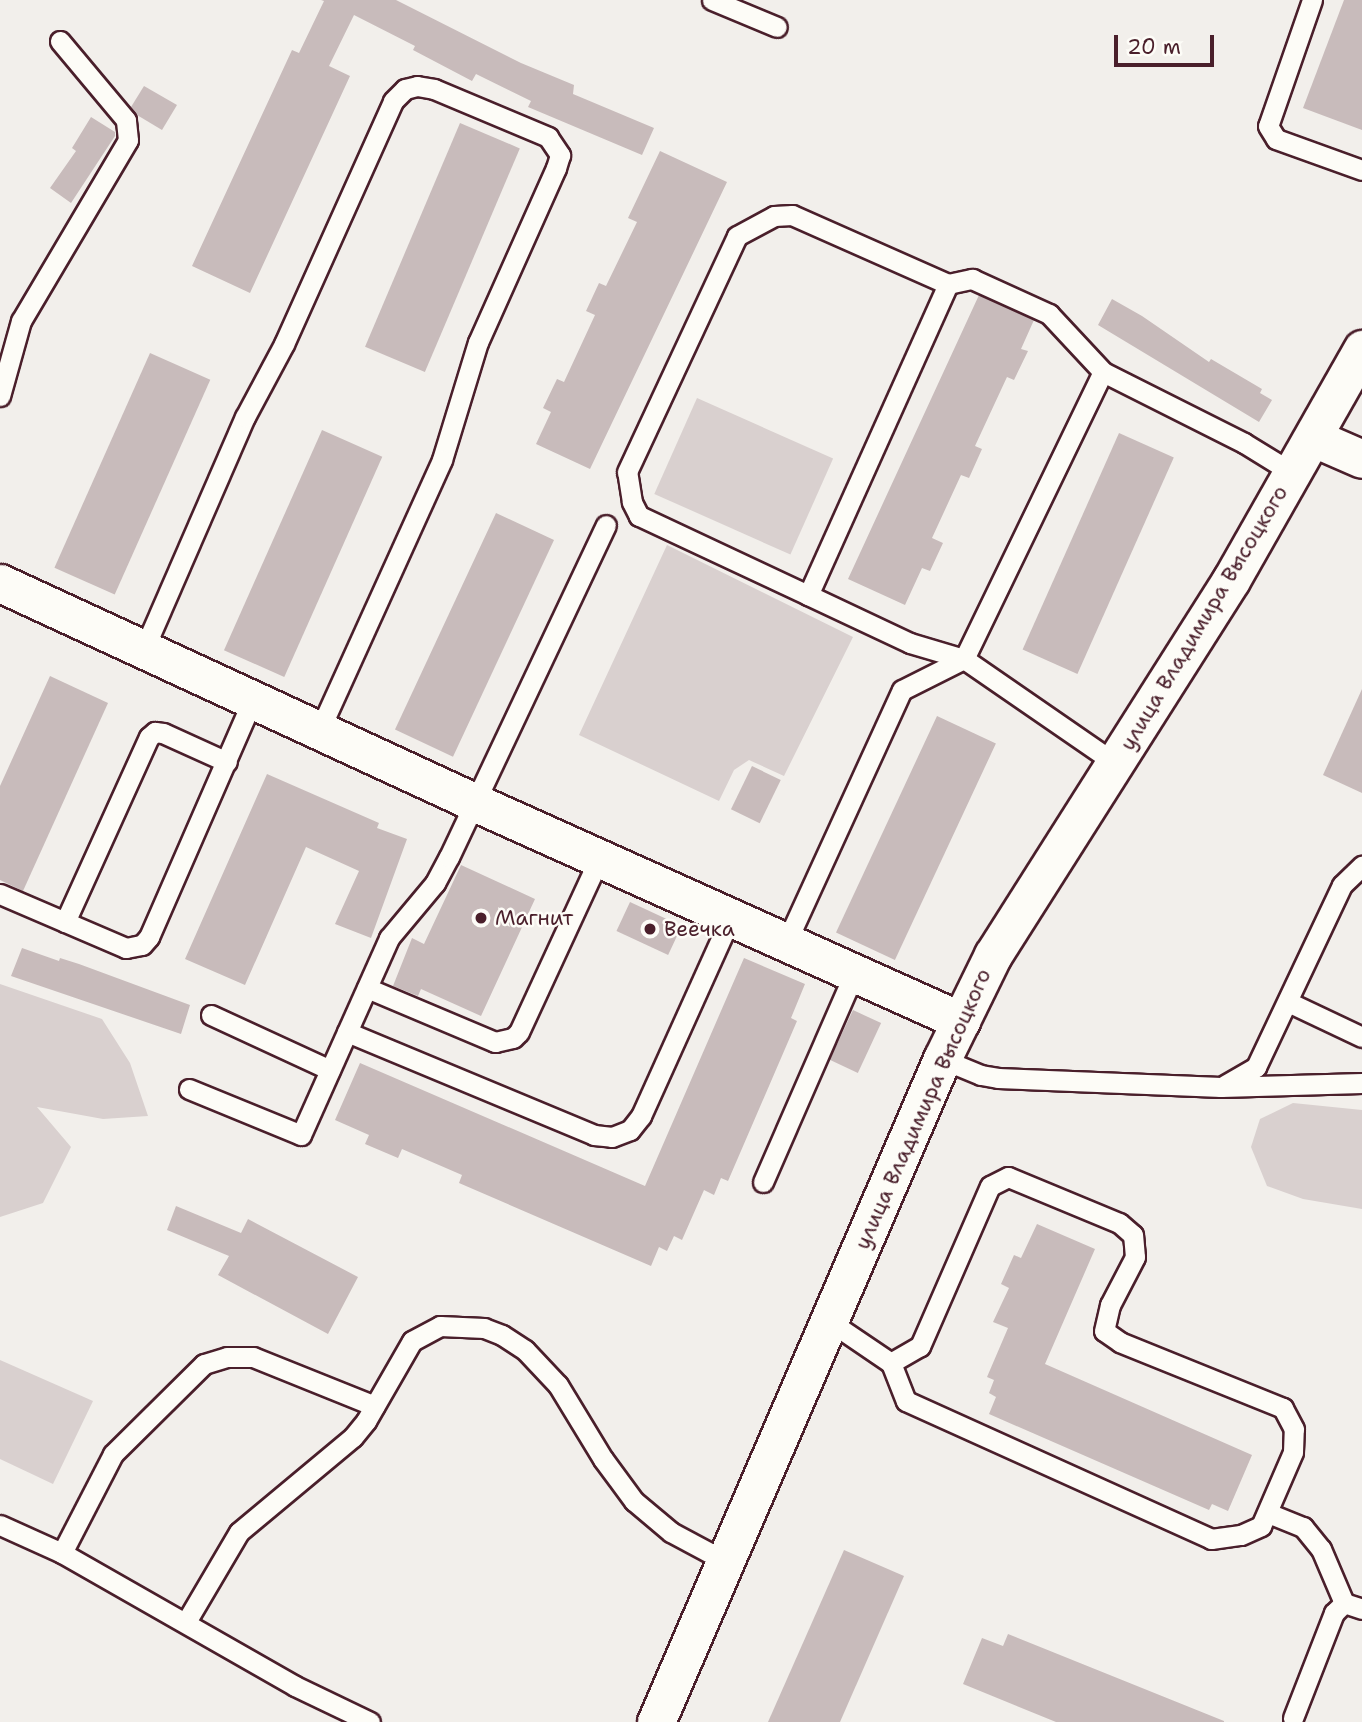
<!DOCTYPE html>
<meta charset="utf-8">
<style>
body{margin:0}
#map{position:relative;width:1362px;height:1722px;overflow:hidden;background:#f2efeb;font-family:"Shantell Sans",sans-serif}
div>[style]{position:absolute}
.green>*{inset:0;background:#d9d0cf;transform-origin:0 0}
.building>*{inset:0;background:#c8bbbb;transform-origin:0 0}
.roads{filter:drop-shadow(2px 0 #4a1f2b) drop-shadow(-2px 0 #4a1f2b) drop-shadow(0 2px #4a1f2b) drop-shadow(0 -2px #4a1f2b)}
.service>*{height:19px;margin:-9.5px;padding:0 9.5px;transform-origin:9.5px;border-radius:9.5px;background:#fdfcf7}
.minor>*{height:37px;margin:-18.5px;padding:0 18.5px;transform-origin:18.5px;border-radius:18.5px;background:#fdfcf7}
.dots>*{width:19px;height:19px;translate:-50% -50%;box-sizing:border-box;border:4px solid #fdfcf7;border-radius:50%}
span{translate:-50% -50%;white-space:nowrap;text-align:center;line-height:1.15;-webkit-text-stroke:5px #fdfcf7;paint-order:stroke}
.street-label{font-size:21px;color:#4a1f2b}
.poi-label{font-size:21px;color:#4a1f2b}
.left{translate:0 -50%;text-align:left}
.scale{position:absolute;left:1114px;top:35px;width:100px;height:32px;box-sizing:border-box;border:4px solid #4a1f2b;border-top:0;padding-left:9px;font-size:21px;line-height:24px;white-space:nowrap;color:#4a1f2b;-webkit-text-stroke:5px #fdfcf7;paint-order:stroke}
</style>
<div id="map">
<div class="green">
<div style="left:697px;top:398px;width:149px;height:105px;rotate:24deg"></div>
<div style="clip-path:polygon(667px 545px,853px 637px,784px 776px,749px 760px,734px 770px,719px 801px,579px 735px)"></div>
<div style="clip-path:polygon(0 984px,102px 1019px,130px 1063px,148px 1116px,103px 1119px,37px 1107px,71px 1147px,43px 1203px,0 1217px)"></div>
<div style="clip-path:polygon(1293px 1103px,1362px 1110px,1362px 1209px,1303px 1199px,1267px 1186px,1251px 1147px,1260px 1119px)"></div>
<div style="clip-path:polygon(0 1360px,93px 1401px,53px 1484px,0 1459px)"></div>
</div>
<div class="building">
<div style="clip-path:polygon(321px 0,396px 0,521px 63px,574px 85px,573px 94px,654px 128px,642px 155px,528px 107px,531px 101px,476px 74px,472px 81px,413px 50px,415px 46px,354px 15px,329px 66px,350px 76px,250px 293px,192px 266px,292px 50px,299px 53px,324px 1px)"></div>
<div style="clip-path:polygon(1344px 0,1362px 0,1362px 130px,1303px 108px)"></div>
<div style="clip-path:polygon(144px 86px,177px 105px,162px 130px,137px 115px,131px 107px)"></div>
<div style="clip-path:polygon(91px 117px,115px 132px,115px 136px,71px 203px,50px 188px,76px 151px,72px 148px)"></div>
<div style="left:460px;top:123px;width:65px;height:243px;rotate:23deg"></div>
<div style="clip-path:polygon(660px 151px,727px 182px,590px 469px,536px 444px,551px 412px,543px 408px,557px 379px,564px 382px,595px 315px,586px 311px,599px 283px,606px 286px,637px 222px,628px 218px)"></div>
<div style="clip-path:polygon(979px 295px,1034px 320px,1021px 349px,1028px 351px,1014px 380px,1007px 377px,975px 446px,982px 449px,969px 478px,961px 475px,932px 538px,943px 543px,930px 571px,922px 568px,905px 605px,848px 579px)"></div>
<div style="clip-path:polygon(1112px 299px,1142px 316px,1209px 362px,1211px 359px,1262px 389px,1260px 393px,1272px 400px,1259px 422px,1098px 325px)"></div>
<div style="left:150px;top:353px;width:66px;height:235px;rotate:24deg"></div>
<div style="left:322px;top:430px;width:66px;height:241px;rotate:24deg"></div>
<div style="left:1119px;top:433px;width:60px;height:237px;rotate:24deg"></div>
<div style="left:496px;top:513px;width:64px;height:239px;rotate:25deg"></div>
<div style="clip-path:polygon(50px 676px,108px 703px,23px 891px,0 880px,0 786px)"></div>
<div style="clip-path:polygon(1362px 689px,1362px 793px,1323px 775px)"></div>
<div style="left:937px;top:716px;width:65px;height:239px;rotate:25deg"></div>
<div style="left:752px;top:766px;width:32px;height:48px;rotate:26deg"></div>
<div style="clip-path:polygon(267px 774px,379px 823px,377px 828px,407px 839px,371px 938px,335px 924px,359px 871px,306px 847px,245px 985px,185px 959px)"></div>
<div style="clip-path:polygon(461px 865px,535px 899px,481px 1016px,421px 989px,418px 996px,393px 986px,412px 938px,424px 944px)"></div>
<div style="left:630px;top:902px;width:57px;height:32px;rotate:25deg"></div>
<div style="clip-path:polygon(22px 948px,59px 961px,60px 958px,79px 964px,190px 1005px,181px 1034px,11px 976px)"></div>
<div style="clip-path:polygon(744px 958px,805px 984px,791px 1018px,797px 1021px,728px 1181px,721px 1178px,714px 1195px,704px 1190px,682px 1240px,674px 1236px,667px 1251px,659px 1247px,651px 1266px,459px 1183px,462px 1175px,402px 1149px,398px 1158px,365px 1144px,369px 1135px,335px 1120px,360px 1063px,645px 1186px)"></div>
<div style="left:853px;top:1010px;width:31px;height:55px;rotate:25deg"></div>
<div style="clip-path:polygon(176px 1206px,241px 1233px,248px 1219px,358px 1277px,328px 1334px,218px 1275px,229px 1256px,167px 1230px)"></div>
<div style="clip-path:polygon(1037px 1224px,1095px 1249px,1045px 1364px,1252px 1455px,1228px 1511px,1212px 1504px,1209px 1510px,989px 1414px,996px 1397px,989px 1393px,994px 1380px,987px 1377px,1008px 1328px,993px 1322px,1009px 1288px,1001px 1284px,1014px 1255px,1021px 1258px)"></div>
<div style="clip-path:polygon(844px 1550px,904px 1576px,840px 1722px,768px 1722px)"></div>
<div style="clip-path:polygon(1008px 1634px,1224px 1721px,1224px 1722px,1056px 1722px,963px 1684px,982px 1638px,1003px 1646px)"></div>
</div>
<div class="roads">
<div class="service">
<div style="left:712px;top:0;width:70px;rotate:22.6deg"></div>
<div style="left:1312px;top:0;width:133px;rotate:109.2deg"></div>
<div style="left:1268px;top:126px;width:15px;rotate:58deg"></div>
<div style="left:1276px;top:139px;width:91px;rotate:19.8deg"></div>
<div style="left:948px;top:284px;width:25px;rotate:-12deg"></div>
<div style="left:972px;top:279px;width:85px;rotate:24.4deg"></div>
<div style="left:1049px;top:314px;width:79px;rotate:47deg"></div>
<div style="left:0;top:396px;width:78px;rotate:-74.4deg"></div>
<div style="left:21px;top:321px;width:210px;rotate:-59.4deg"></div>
<div style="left:128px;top:140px;width:20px;rotate:-96deg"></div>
<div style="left:126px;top:120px;width:103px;rotate:-129.9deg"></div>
<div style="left:144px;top:649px;width:253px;rotate:-66.5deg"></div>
<div style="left:245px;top:417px;width:83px;rotate:-61.9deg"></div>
<div style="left:284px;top:344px;width:266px;rotate:-65.8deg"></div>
<div style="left:393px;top:101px;width:17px;rotate:-45deg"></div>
<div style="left:405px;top:89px;width:12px;rotate:-14deg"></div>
<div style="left:417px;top:86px;width:17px;rotate:10deg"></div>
<div style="left:434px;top:89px;width:124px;rotate:22.8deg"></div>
<div style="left:548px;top:137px;width:22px;rotate:56deg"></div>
<div style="left:560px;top:155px;width:14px;rotate:107deg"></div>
<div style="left:556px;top:168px;width:191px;rotate:114.1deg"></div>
<div style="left:478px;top:342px;width:123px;rotate:107deg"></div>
<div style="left:442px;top:460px;width:295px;rotate:114.4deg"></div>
<div style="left:1115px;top:763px;width:183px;rotate:-145.4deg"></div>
<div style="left:964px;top:659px;width:319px;rotate:-64.2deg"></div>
<div style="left:1103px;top:372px;width:158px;rotate:26.7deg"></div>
<div style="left:1244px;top:443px;width:57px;rotate:31.5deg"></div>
<div style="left:0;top:894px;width:137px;rotate:23.2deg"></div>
<div style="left:126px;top:948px;width:16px;rotate:-11deg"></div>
<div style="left:142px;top:945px;width:11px;rotate:-49deg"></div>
<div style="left:149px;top:937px;width:260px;rotate:-66.4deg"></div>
<div style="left:65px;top:922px;width:203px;rotate:-65.6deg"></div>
<div style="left:149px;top:737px;width:8px;rotate:-40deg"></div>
<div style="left:155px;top:732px;width:8px;rotate:7deg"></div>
<div style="left:163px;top:733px;width:70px;rotate:24.4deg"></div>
<div style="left:786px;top:943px;width:278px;rotate:-65.4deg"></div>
<div style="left:902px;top:690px;width:69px;rotate:-26.6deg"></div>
<div style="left:964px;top:659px;width:56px;rotate:-163.5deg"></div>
<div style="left:910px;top:643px;width:113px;rotate:-154.8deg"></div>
<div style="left:808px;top:595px;width:187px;rotate:-154.9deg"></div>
<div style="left:639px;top:516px;width:16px;rotate:-117deg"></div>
<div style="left:632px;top:502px;width:30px;rotate:-99deg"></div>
<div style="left:627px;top:472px;width:260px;rotate:-65deg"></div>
<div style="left:737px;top:236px;width:42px;rotate:-28.4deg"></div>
<div style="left:774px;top:216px;width:18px;rotate:-3deg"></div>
<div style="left:792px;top:215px;width:171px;rotate:23.9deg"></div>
<div style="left:948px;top:284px;width:341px;rotate:114.2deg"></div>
<div style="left:367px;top:988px;width:139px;rotate:22.9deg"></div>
<div style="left:495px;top:1042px;width:18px;rotate:-13deg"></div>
<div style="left:513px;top:1038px;width:8px;rotate:-45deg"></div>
<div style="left:519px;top:1032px;width:193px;rotate:-65.2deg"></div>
<div style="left:1288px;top:1002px;width:82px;rotate:25.3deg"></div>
<div style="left:211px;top:1015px;width:131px;rotate:24.8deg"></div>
<div style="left:347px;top:1032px;width:268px;rotate:22.6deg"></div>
<div style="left:594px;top:1135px;width:18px;rotate:6deg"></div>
<div style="left:612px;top:1137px;width:19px;rotate:-21deg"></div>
<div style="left:630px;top:1130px;width:18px;rotate:-52deg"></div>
<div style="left:641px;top:1116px;width:218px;rotate:-65.7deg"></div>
<div style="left:942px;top:1059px;width:42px;rotate:22.3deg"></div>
<div style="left:981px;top:1075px;width:17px;rotate:10deg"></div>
<div style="left:998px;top:1078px;width:223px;rotate:2.3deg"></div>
<div style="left:1221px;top:1087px;width:141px;rotate:-1.6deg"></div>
<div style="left:1225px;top:1085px;width:36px;rotate:-30deg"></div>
<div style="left:1256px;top:1067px;width:201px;rotate:-64.7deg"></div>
<div style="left:1342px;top:885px;width:28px;rotate:-44deg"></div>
<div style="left:189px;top:1089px;width:121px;rotate:22.3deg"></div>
<div style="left:301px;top:1135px;width:216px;rotate:-65.9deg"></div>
<div style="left:389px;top:938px;width:72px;rotate:-50.1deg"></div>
<div style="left:435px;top:883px;width:30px;rotate:-62deg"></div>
<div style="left:449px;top:857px;width:367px;rotate:-64.7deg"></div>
<div style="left:763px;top:1182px;width:227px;rotate:-66.4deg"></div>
<div style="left:829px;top:1321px;width:75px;rotate:34.1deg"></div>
<div style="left:891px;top:1363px;width:41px;rotate:68.5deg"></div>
<div style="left:906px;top:1401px;width:335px;rotate:24.3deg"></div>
<div style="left:1211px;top:1539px;width:30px;rotate:-8deg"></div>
<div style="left:1241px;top:1535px;width:22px;rotate:-24deg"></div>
<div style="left:1261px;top:1526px;width:81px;rotate:-66.6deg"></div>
<div style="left:1293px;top:1452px;width:23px;rotate:-88deg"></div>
<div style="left:1294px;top:1429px;width:24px;rotate:-118deg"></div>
<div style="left:1283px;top:1408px;width:176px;rotate:-158deg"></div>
<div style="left:1120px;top:1342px;width:19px;rotate:-145deg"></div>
<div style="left:1104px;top:1331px;width:27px;rotate:-77deg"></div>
<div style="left:1110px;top:1305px;width:54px;rotate:-62.5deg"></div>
<div style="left:1135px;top:1257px;width:22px;rotate:-95deg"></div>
<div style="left:1133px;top:1235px;width:18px;rotate:-139deg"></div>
<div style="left:1119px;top:1223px;width:120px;rotate:-157.5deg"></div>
<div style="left:1008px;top:1177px;width:20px;rotate:153deg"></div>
<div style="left:990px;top:1186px;width:175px;rotate:113.6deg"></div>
<div style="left:920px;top:1346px;width:34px;rotate:150deg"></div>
<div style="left:1268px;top:1513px;width:38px;rotate:22deg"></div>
<div style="left:1303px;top:1527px;width:28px;rotate:51deg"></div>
<div style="left:1321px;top:1549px;width:59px;rotate:66.9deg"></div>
<div style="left:0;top:1525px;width:68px;rotate:24.3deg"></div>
<div style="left:62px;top:1553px;width:268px;rotate:29.7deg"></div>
<div style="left:295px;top:1686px;width:83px;rotate:25.6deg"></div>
<div style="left:62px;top:1553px;width:111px;rotate:-62.7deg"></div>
<div style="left:113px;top:1454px;width:128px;rotate:-44.7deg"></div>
<div style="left:204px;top:1364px;width:24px;rotate:-17deg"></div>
<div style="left:227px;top:1357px;width:26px"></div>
<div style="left:253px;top:1357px;width:131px;rotate:21.9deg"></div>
<div style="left:186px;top:1622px;width:104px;rotate:-59.5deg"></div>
<div style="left:239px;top:1532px;width:148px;rotate:-39.8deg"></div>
<div style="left:353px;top:1437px;width:21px;rotate:-51deg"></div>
<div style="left:366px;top:1421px;width:92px;rotate:-60.1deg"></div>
<div style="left:412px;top:1341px;width:32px;rotate:-28deg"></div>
<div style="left:440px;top:1326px;width:44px;rotate:2.6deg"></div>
<div style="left:484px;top:1328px;width:19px;rotate:21deg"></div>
<div style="left:502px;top:1335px;width:27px;rotate:33deg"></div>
<div style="left:525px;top:1350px;width:48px;rotate:46.7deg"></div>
<div style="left:558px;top:1385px;width:87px;rotate:58.7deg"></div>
<div style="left:603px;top:1459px;width:52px;rotate:53.6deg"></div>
<div style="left:634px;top:1501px;width:48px;rotate:40deg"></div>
<div style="left:671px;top:1532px;width:61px;rotate:28.2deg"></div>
<div style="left:1293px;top:1718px;width:113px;rotate:-68.7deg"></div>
<div style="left:1334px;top:1613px;width:14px;rotate:-45deg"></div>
<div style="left:1344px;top:1603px;width:19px;rotate:18deg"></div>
</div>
<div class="minor">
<div style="left:1314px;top:438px;width:52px;rotate:23.6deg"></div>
<div style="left:0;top:583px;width:522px;rotate:24.8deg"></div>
<div style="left:474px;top:802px;width:534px;rotate:24.21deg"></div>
<div style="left:656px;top:1722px;width:722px;rotate:-66.67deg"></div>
<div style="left:942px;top:1059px;width:116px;rotate:-63.9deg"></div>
<div style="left:993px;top:955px;width:444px;rotate:-57.6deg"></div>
<div style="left:1231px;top:580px;width:266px;rotate:-60.4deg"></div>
</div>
</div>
<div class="dots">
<div style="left:481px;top:918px;background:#4a1f2b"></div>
<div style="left:650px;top:929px;background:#4a1f2b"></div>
</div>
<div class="street-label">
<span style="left:1204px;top:618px;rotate:-59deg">улица Владимира Высоцкого</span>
<span style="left:923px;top:1109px;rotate:-66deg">улица Владимира Высоцкого</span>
</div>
<div class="poi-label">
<span class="left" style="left:495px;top:918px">Магнит</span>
<span class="left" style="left:664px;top:929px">Веечка</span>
</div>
<div class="scale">20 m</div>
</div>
